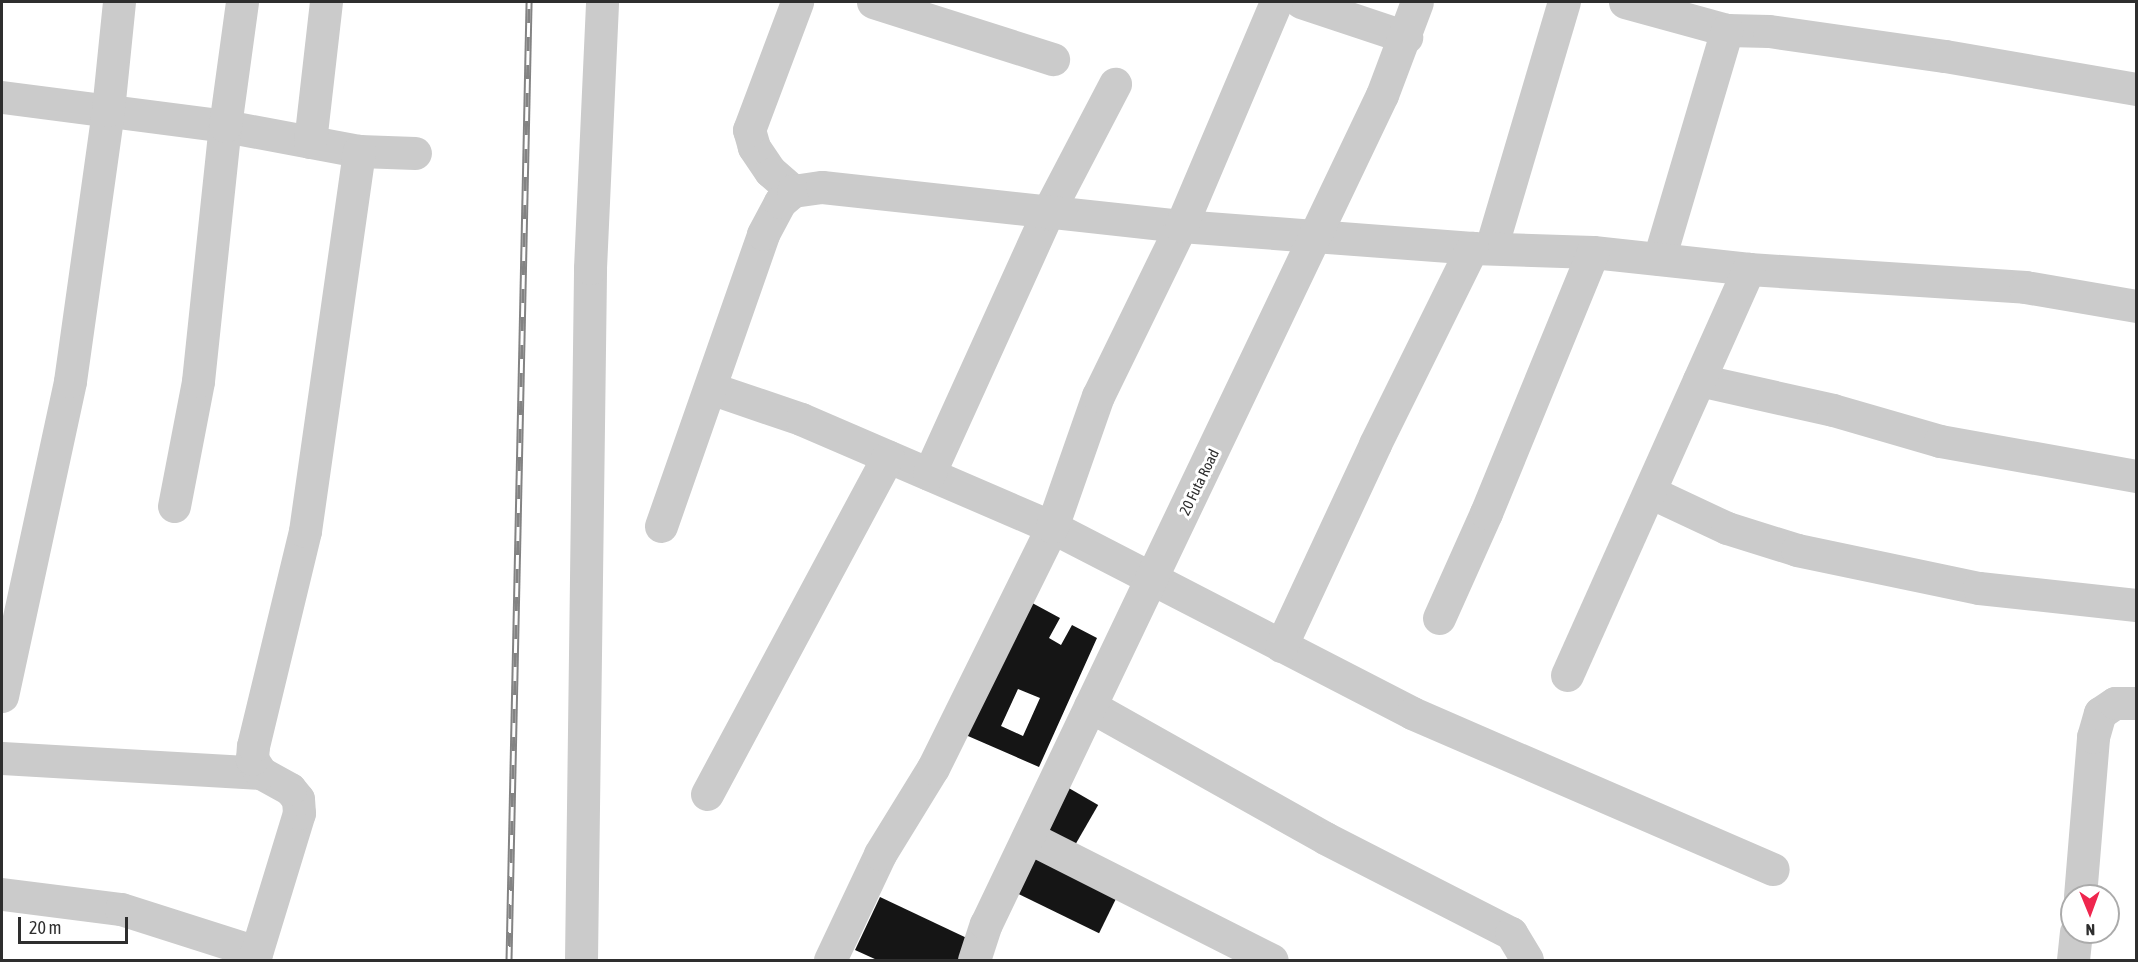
<!DOCTYPE html>
<style>
body{margin:0}
#map{position:relative;width:2138px;height:962px;overflow:hidden;background:#fff;font-family:"Asap Condensed",sans-serif}
div>[style]{position:absolute}
.building>*{inset:0;background:#151515;transform-origin:0 0}
.street>*{height:33px;margin:-16.5px;padding:0 16.5px;transform-origin:16.5px;border-radius:16.5px;background:#cbcbcb}
.rail>*{height:7px;margin-top:-3.5px;transform-origin:0;background:repeating-linear-gradient(90deg,#fff 0 14px,#838383 0 28px);box-sizing:border-box;border-block:2px solid #838383}
span{translate:-50% -50%;white-space:nowrap;text-align:center;line-height:1.15;-webkit-text-stroke:6px #fff;paint-order:stroke}
.street-label{font-size:15px;color:#2e2e2e}
.frame{position:absolute;inset:0;border:3px solid #2e2e2e;pointer-events:none}
.north{position:absolute;left:2060px;top:884px;width:60px;height:60px;box-sizing:border-box;background:#fff;border:2px solid #ababab;border-radius:50%;rotate:179deg;font-size:16px;font-weight:700;line-height:24px;text-align:center;color:#2e2e2e}
.north::after{content:'';display:block;margin:auto;width:21px;height:27px;background:#ef264e;clip-path:polygon(50% 0,100% 100%,50% 72%,0 100%)}
.scale{position:absolute;left:18px;top:917px;width:110px;height:27px;box-sizing:border-box;border:3px solid #2e2e2e;border-top:0;padding-left:8px;font-size:18px;line-height:21px;white-space:nowrap;color:#2e2e2e;-webkit-text-stroke:4px #fff;paint-order:stroke}
</style>
<div id="map">
<div class="building">
<div style="clip-path:polygon(evenodd,1023px 598px,1060px 618px,1049px 638px,1061px 645px,1072px 625px,1097px 638px,1039px 767px,961px 733px,1023px 598px,1018px 689px,1040px 698px,1023px 736px,1001px 726px,1018px 689px)"></div>
<div style="left:1067px;top:787px;width:36px;height:54px;rotate:30deg"></div>
<div style="left:1032px;top:845px;width:99px;height:50px;rotate:26deg"></div>
<div style="clip-path:polygon(880px 897px,971px 940px,962px 960px,877px 960px,855px 950px)"></div>
</div>
<div class="street">
<div style="left:873px;top:2px;width:189px;rotate:17.6deg"></div>
<div style="left:1301px;top:2px;width:111px;rotate:18.4deg"></div>
<div style="left:1625px;top:2px;width:106px;rotate:15.4deg"></div>
<div style="left:1727px;top:30px;width:42px;rotate:1.4deg"></div>
<div style="left:1769px;top:31px;width:178px;rotate:8.1deg"></div>
<div style="left:1945px;top:56px;width:194px;rotate:9.8deg"></div>
<div style="left:2px;top:97px;width:225px;rotate:7.4deg"></div>
<div style="left:225px;top:126px;width:136px;rotate:10.6deg"></div>
<div style="left:359px;top:151px;width:56px;rotate:2deg"></div>
<div style="left:310px;top:142px;width:141px;rotate:-83.5deg"></div>
<div style="left:793px;top:191px;width:30px;rotate:-139deg"></div>
<div style="left:770px;top:171px;width:29px;rotate:-124deg"></div>
<div style="left:754px;top:147px;width:18px;rotate:-106deg"></div>
<div style="left:749px;top:130px;width:137px;rotate:-69.4deg"></div>
<div style="left:1491px;top:248px;width:257px;rotate:-73.5deg"></div>
<div style="left:1659px;top:259px;width:239px;rotate:-73.5deg"></div>
<div style="left:1699px;top:380px;width:137px;rotate:12.6deg"></div>
<div style="left:1833px;top:410px;width:111px;rotate:16.2deg"></div>
<div style="left:1940px;top:441px;width:199px;rotate:10.1deg"></div>
<div style="left:710px;top:388px;width:96px;rotate:18.8deg"></div>
<div style="left:801px;top:419px;width:273px;rotate:23.3deg"></div>
<div style="left:1052px;top:527px;width:405px;rotate:27.3deg"></div>
<div style="left:1412px;top:713px;width:393px;rotate:23.4deg"></div>
<div style="left:929px;top:474px;width:286px;rotate:-65.6deg"></div>
<div style="left:1047px;top:214px;width:147px;rotate:-62.4deg"></div>
<div style="left:1650px;top:492px;width:85px;rotate:25.1deg"></div>
<div style="left:1727px;top:528px;width:73px;rotate:17.4deg"></div>
<div style="left:1797px;top:550px;width:186px;rotate:11.8deg"></div>
<div style="left:1979px;top:588px;width:158px;rotate:6.2deg"></div>
<div style="left:174px;top:506px;width:127px;rotate:-79.1deg"></div>
<div style="left:198px;top:381px;width:256px;rotate:-84deg"></div>
<div style="left:225px;top:126px;width:125px;rotate:-82.2deg"></div>
<div style="left:661px;top:526px;width:309px;rotate:-70.7deg"></div>
<div style="left:763px;top:234px;width:36px;rotate:-62deg"></div>
<div style="left:780px;top:202px;width:17px;rotate:-40deg"></div>
<div style="left:793px;top:191px;width:29px;rotate:-8deg"></div>
<div style="left:822px;top:187px;width:361px;rotate:6.2deg"></div>
<div style="left:1181px;top:226px;width:292px;rotate:4.3deg"></div>
<div style="left:1472px;top:248px;width:121px;rotate:1.9deg"></div>
<div style="left:1593px;top:252px;width:157px;rotate:6.2deg"></div>
<div style="left:1749px;top:269px;width:277px;rotate:3.7deg"></div>
<div style="left:2025px;top:287px;width:113px;rotate:9.7deg"></div>
<div style="left:1439px;top:618px;width:115px;rotate:-65.9deg"></div>
<div style="left:1486px;top:513px;width:282px;rotate:-67.7deg"></div>
<div style="left:1281px;top:646px;width:223px;rotate:-65deg"></div>
<div style="left:1375px;top:444px;width:219px;rotate:-63.7deg"></div>
<div style="left:1567px;top:675px;width:445px;rotate:-65.9deg"></div>
<div style="left:2px;top:696px;width:322px;rotate:-77.8deg"></div>
<div style="left:70px;top:381px;width:274px;rotate:-82deg"></div>
<div style="left:108px;top:110px;width:109px;rotate:-84.2deg"></div>
<div style="left:1090px;top:706px;width:270px;rotate:29.3deg"></div>
<div style="left:1325px;top:838px;width:209px;rotate:27.1deg"></div>
<div style="left:1511px;top:933px;width:31px;rotate:59deg"></div>
<div style="left:2px;top:758px;width:259px;rotate:3.3deg"></div>
<div style="left:707px;top:794px;width:383px;rotate:-61.8deg"></div>
<div style="left:1028px;top:837px;width:273px;rotate:26.8deg"></div>
<div style="left:2px;top:894px;width:120px;rotate:7.2deg"></div>
<div style="left:121px;top:909px;width:142px;rotate:17.7deg"></div>
<div style="left:2080px;top:896px;width:160px;rotate:-85.3deg"></div>
<div style="left:2093px;top:737px;width:25px;rotate:-74deg"></div>
<div style="left:2100px;top:713px;width:18px;rotate:-34deg"></div>
<div style="left:2115px;top:703px;width:21px"></div>
<div style="left:254px;top:960px;width:154px;rotate:-73deg"></div>
<div style="left:299px;top:813px;width:14px;rotate:-94deg"></div>
<div style="left:298px;top:799px;width:13px;rotate:-129deg"></div>
<div style="left:290px;top:789px;width:33px;rotate:-151deg"></div>
<div style="left:261px;top:773px;width:17px;rotate:-123deg"></div>
<div style="left:252px;top:759px;width:13px;rotate:-86deg"></div>
<div style="left:253px;top:746px;width:221px;rotate:-76.4deg"></div>
<div style="left:305px;top:531px;width:384px;rotate:-81.9deg"></div>
<div style="left:581px;top:960px;width:692px;rotate:-89.25deg"></div>
<div style="left:590px;top:268px;width:266px;rotate:-87.4deg"></div>
<div style="left:830px;top:960px;width:117px;rotate:-64.7deg"></div>
<div style="left:880px;top:854px;width:101px;rotate:-58.4deg"></div>
<div style="left:933px;top:768px;width:269px;rotate:-63.7deg"></div>
<div style="left:1052px;top:527px;width:139px;rotate:-70.7deg"></div>
<div style="left:1098px;top:396px;width:189px;rotate:-64deg"></div>
<div style="left:1181px;top:226px;width:243px;rotate:-67deg"></div>
<div style="left:974px;top:960px;width:38px;rotate:-72deg"></div>
<div style="left:986px;top:924px;width:919px;rotate:-64.47deg"></div>
<div style="left:1382px;top:95px;width:99px;rotate:-69.4deg"></div>
<div style="left:2073px;top:960px;width:28px;rotate:-84deg"></div>
</div>
<div class="rail">
<div style="left:509px;top:960px;width:958px;rotate:-88.8deg"></div>
</div>
<div class="street-label">
<span style="left:1199px;top:482px;rotate:-64deg">20 Futa Road</span>
</div>
<div class="frame"></div>
<div class="north">N</div>
<div class="scale">20 m</div>
</div>
